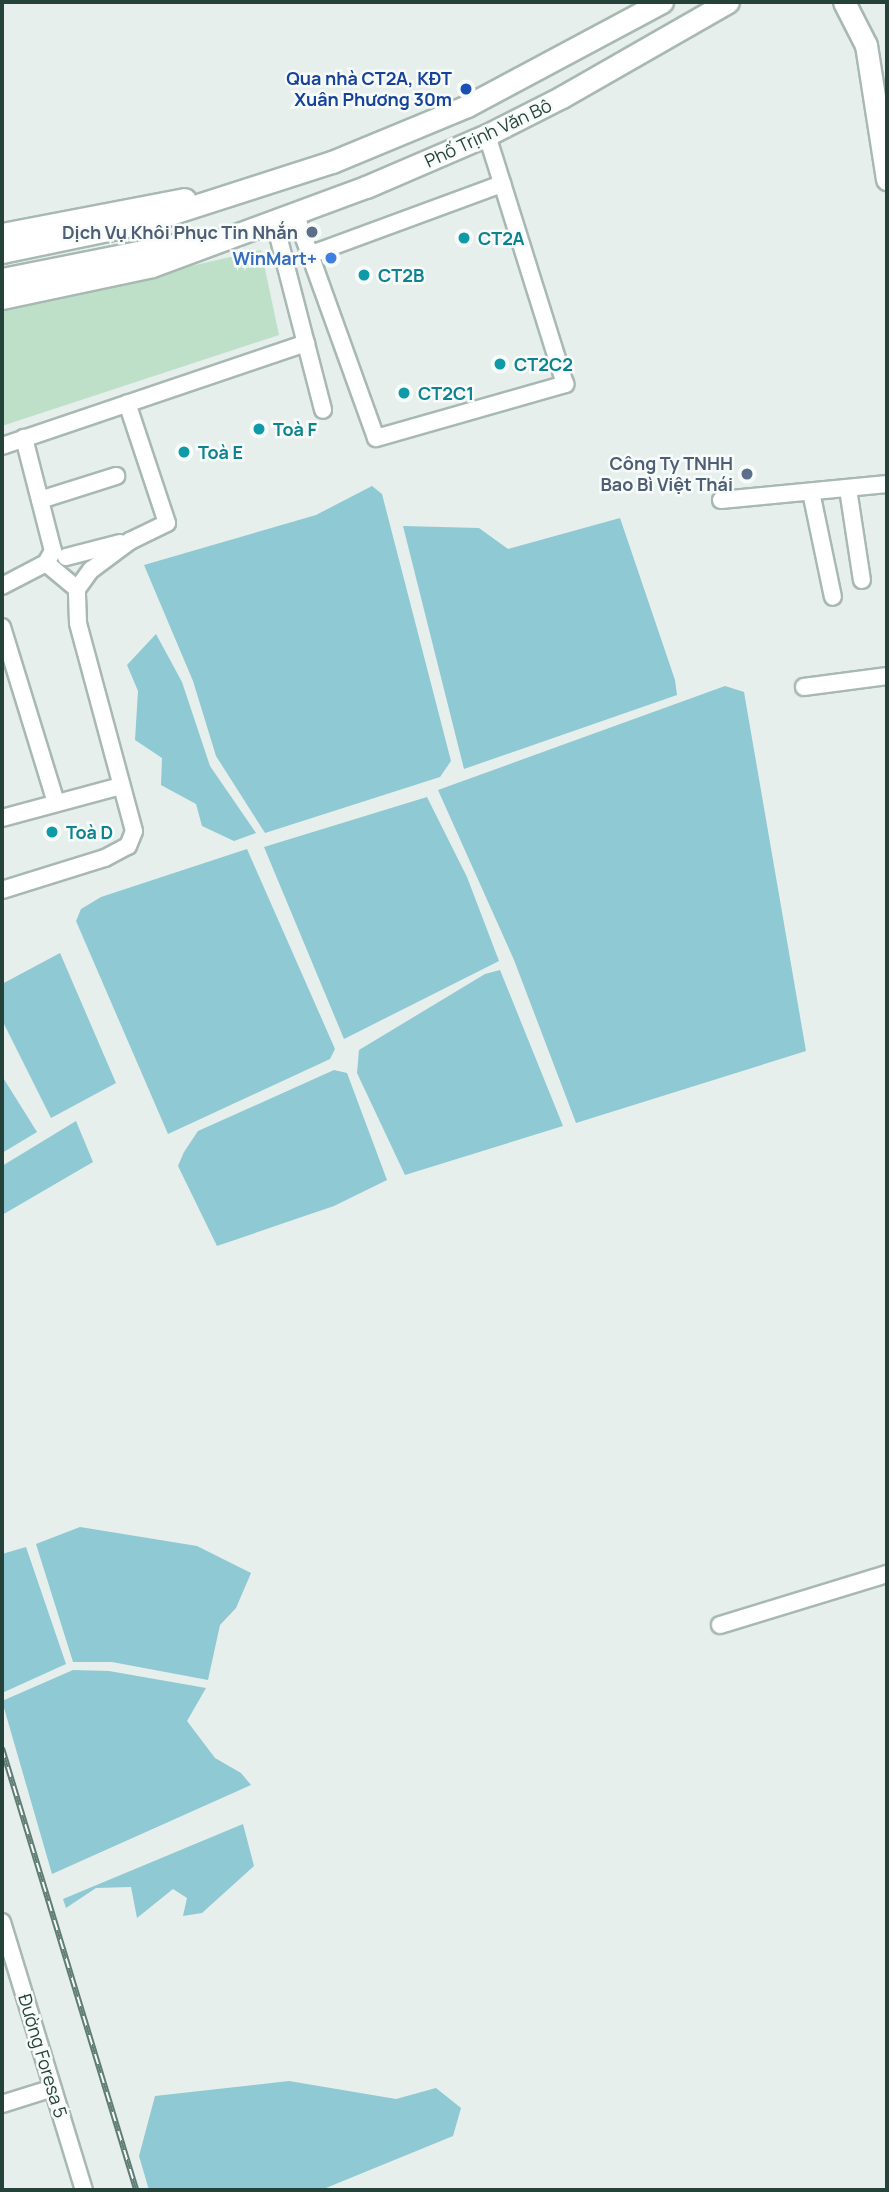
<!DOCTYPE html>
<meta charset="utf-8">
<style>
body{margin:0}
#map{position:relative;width:889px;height:2192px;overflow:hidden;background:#e6efeb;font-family:Manrope,sans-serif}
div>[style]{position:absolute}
.green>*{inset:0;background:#bfe0c8}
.water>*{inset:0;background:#8ec9d4}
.roads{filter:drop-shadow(2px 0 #a8b8b2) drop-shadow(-2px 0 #a8b8b2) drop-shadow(0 2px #a8b8b2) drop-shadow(0 -2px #a8b8b2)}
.street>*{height:16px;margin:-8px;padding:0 8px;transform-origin:8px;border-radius:8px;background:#fff}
.secondary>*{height:21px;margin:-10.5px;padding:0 10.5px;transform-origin:10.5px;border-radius:10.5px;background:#fff}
.rail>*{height:6px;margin-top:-3px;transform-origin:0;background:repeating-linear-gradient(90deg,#f7fbf9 0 10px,#5f7d75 0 20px);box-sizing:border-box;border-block:2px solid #5f7d75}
.dots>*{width:19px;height:19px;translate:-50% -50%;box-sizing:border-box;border:4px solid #f7fbf9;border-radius:50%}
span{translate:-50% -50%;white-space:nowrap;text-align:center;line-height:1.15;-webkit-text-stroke:5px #f7fbf9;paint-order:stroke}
.transit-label{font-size:18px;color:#164399;font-weight:700}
.right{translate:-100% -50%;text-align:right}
.street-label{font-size:18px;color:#24423a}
.service-label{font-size:18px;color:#4e5e75;font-weight:700}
.culture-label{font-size:18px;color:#0d838f;font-weight:700}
.left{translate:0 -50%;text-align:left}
.shop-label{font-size:18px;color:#366cbe;font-weight:700}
.frame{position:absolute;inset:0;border:4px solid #24423a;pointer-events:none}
</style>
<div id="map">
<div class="green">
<div style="clip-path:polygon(261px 250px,279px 335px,2px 426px,2px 309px)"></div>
</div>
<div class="water">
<div style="clip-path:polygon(372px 486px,382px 494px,451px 761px,440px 777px,265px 833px,216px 756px,193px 681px,144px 565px,316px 515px)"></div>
<div style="clip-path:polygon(620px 518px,675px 680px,677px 695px,464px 769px,403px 526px,479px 528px,508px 549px)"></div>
<div style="clip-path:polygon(156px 634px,182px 682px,210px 766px,256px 833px,234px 841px,202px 826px,196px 804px,161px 785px,162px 758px,135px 740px,138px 691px,127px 665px)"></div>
<div style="clip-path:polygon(725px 686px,744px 692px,806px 1051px,576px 1123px,514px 960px,438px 790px)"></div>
<div style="clip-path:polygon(427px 797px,467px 877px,499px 961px,344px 1039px,264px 847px)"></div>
<div style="clip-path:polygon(247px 849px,335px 1049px,330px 1059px,168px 1134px,76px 921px,81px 909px,101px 897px)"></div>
<div style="clip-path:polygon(60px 953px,116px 1083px,51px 1118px,2px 1020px,2px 984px)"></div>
<div style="clip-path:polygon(500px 970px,563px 1126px,405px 1175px,357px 1073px,359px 1050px,485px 974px)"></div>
<div style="clip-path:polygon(334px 1070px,347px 1073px,387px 1180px,334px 1206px,217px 1246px,178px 1166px,184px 1152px,198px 1131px)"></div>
<div style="clip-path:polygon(2px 1076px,37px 1132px,2px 1153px)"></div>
<div style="clip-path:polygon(76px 1121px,93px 1162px,2px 1215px,2px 1166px)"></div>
<div style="clip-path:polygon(80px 1527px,197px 1546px,251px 1573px,236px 1608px,220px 1625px,208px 1680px,112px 1662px,73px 1662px,36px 1544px)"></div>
<div style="clip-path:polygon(26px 1547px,66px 1664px,2px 1693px,2px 1554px)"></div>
<div style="clip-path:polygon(73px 1670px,109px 1671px,206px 1688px,187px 1721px,215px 1758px,241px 1773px,251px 1785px,52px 1874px,2px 1701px)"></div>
<div style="clip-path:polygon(243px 1824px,254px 1866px,202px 1913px,183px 1916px,187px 1898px,173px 1889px,137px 1918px,131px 1887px,96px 1888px,66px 1908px,63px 1899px)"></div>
<div style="clip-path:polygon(289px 2081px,396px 2099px,436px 2088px,461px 2108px,453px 2136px,321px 2190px,149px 2190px,139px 2156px,155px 2096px)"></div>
</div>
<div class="roads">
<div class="street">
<div style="left:295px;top:213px;width:239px;rotate:70.2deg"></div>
<div style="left:376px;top:438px;width:197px;rotate:-15.9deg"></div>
<div style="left:565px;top:384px;width:261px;rotate:-107.4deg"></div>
<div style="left:274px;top:220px;width:196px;rotate:75.5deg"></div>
<div style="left:309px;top:255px;width:206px;rotate:-20.2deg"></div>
<div style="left:2px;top:446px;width:321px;rotate:-18.7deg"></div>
<div style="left:848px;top:489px;width:92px;rotate:81.3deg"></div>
<div style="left:811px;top:492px;width:107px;rotate:78.2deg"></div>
<div style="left:40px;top:500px;width:80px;rotate:-17.5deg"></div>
<div style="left:721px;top:500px;width:167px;rotate:-5.5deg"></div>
<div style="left:66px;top:557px;width:56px;rotate:-14.5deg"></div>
<div style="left:46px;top:563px;width:40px;rotate:40deg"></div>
<div style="left:2px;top:586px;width:50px;rotate:-27.6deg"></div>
<div style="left:46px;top:563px;width:14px;rotate:-60deg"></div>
<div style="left:53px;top:551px;width:117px;rotate:-104.4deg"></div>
<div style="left:2px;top:627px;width:183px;rotate:72.9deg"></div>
<div style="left:804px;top:687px;width:84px;rotate:-7.5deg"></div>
<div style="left:2px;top:818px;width:123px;rotate:-15.1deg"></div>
<div style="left:2px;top:890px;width:108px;rotate:-17.3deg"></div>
<div style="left:105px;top:858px;width:26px;rotate:-28deg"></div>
<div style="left:128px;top:846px;width:16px;rotate:-68deg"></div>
<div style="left:134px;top:831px;width:215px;rotate:-105.1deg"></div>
<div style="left:78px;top:623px;width:34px;rotate:-92deg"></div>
<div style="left:77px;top:589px;width:24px;rotate:-54deg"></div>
<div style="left:91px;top:570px;width:49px;rotate:-36.6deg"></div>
<div style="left:130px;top:541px;width:41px;rotate:-25.9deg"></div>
<div style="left:167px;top:523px;width:126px;rotate:-108.4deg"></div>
<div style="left:720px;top:1625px;width:175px;rotate:-17deg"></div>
<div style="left:2px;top:1922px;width:280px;rotate:73deg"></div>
<div style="left:2px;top:2104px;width:53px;rotate:-17.4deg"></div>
</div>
<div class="secondary">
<div style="left:844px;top:2px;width:48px;rotate:62.9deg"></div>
<div style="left:866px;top:45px;width:136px;rotate:81.1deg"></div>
<div style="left:2px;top:234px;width:186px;rotate:-10.8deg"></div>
<div style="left:2px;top:252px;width:146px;rotate:-11.8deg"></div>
<div style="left:145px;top:222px;width:196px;rotate:-17.8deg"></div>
<div style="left:332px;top:162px;width:146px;rotate:-22.5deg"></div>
<div style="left:467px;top:106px;width:221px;rotate:-28.1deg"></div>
<div style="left:2px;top:279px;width:191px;rotate:-11.2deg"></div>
<div style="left:2px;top:298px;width:153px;rotate:-12deg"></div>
<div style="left:152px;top:266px;width:228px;rotate:-20.3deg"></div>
<div style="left:366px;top:187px;width:132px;rotate:-23.3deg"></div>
<div style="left:487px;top:135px;width:84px;rotate:-26.9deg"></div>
<div style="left:562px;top:97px;width:191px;rotate:-29.8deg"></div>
</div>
</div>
<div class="rail">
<div style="left:2px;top:1748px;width:462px;rotate:73.1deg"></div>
</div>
<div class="dots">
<div style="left:466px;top:89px;background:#1a4fb4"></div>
<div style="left:312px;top:232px;background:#5c6f8a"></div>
<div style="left:464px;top:238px;background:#0f9aa8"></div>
<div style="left:331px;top:258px;background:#3f7fe0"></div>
<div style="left:364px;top:275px;background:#0f9aa8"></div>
<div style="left:500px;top:364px;background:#0f9aa8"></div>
<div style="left:404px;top:393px;background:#0f9aa8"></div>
<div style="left:259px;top:429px;background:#0f9aa8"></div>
<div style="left:184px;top:452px;background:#0f9aa8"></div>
<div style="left:747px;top:474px;background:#5c6f8a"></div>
<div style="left:52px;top:832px;background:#0f9aa8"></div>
</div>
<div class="transit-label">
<span class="right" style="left:452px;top:89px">Qua nhà CT2A, KĐT<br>Xuân Phương 30m</span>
</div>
<div class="street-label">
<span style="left:488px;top:133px;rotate:-25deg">Phố Trịnh Văn Bô</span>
<span style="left:43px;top:2056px;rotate:73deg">Đường Foresa 5</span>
</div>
<div class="service-label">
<span class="right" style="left:298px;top:232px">Dịch Vụ Khôi Phục Tin Nhắn</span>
<span class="right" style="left:733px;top:474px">Công Ty TNHH<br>Bao Bì Việt Thái</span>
</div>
<div class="culture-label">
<span class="left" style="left:478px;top:238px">CT2A</span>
<span class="left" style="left:378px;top:275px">CT2B</span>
<span class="left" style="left:514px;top:364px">CT2C2</span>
<span class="left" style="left:418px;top:393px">CT2C1</span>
<span class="left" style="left:273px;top:429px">Toà F</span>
<span class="left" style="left:198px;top:452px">Toà E</span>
<span class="left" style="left:66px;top:832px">Toà D</span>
</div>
<div class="shop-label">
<span class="right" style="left:317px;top:258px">WinMart+</span>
</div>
<div class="frame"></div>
</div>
